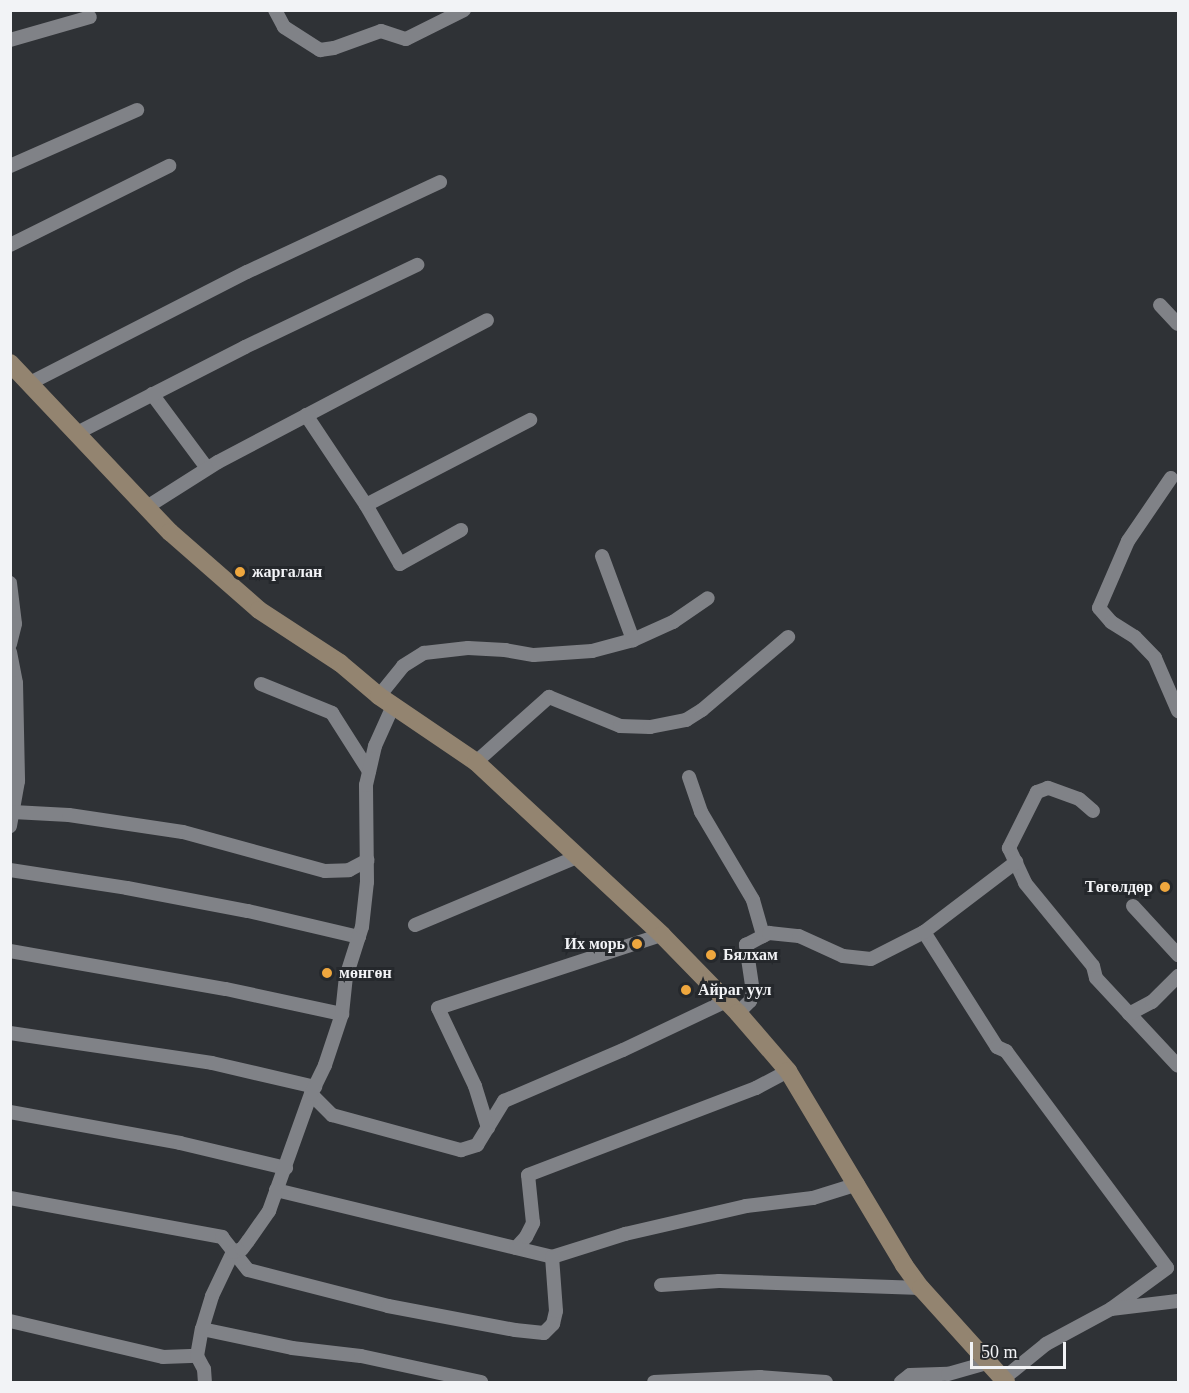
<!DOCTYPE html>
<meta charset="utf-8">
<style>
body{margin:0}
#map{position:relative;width:1189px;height:1393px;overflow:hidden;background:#2f3236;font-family:"Times New Roman",serif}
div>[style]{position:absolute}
.minor>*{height:14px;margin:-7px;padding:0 7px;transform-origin:7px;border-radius:7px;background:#808287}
.secondary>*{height:18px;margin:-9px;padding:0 9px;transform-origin:9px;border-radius:9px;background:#938470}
.dots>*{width:16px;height:16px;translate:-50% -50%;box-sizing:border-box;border:3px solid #25282c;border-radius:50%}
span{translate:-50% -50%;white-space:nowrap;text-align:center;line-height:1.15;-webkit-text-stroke:6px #25282c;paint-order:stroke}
.poi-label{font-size:16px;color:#f2f3f6;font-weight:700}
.left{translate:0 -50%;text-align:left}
.right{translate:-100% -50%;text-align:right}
.frame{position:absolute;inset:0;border:12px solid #f2f3f6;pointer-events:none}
.scale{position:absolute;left:970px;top:1342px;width:96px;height:27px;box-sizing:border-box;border:3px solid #f2f3f6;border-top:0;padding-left:8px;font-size:18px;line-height:21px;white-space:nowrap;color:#f2f3f6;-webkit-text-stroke:4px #25282c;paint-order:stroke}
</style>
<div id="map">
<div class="minor">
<div style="left:275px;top:10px;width:19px;rotate:62deg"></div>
<div style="left:284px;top:27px;width:43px;rotate:32.6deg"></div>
<div style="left:320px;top:50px;width:14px;rotate:-8deg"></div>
<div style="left:334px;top:48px;width:50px;rotate:-19.9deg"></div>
<div style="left:381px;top:31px;width:26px;rotate:18deg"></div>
<div style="left:406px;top:39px;width:65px;rotate:-26.6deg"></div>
<div style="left:10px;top:40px;width:83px;rotate:-16deg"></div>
<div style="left:10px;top:166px;width:139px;rotate:-23.8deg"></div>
<div style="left:10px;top:245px;width:178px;rotate:-26.4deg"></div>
<div style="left:1160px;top:305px;width:26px;rotate:47deg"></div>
<div style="left:30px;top:383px;width:244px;rotate:-27.1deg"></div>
<div style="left:247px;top:272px;width:213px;rotate:-25deg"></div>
<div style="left:152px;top:394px;width:92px;rotate:53.4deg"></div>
<div style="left:306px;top:415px;width:108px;rotate:56.3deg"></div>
<div style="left:366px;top:505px;width:68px;rotate:60deg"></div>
<div style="left:400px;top:564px;width:70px;rotate:-29.1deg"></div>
<div style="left:77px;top:433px;width:189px;rotate:-27.1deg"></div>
<div style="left:245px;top:347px;width:191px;rotate:-25.5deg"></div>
<div style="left:1171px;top:478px;width:76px;rotate:124.3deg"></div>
<div style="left:1128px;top:541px;width:73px;rotate:113.4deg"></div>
<div style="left:1099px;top:608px;width:18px;rotate:49deg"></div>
<div style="left:1111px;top:622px;width:28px;rotate:32deg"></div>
<div style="left:1135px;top:637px;width:29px;rotate:46deg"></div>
<div style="left:1155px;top:658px;width:58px;rotate:66.5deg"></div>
<div style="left:366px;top:505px;width:185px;rotate:-27.4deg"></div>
<div style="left:147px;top:507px;width:84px;rotate:-32.4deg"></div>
<div style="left:218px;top:462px;width:304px;rotate:-27.8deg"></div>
<div style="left:602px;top:556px;width:90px;rotate:69.7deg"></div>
<div style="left:10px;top:583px;width:41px;rotate:83deg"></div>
<div style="left:15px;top:624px;width:21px;rotate:104deg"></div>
<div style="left:10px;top:652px;width:32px;rotate:79deg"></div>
<div style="left:16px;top:683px;width:98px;rotate:88.8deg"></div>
<div style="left:18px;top:781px;width:46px;rotate:100.1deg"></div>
<div style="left:261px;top:684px;width:77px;rotate:22.2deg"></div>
<div style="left:332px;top:713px;width:69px;rotate:57.5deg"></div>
<div style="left:379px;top:696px;width:38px;rotate:-51deg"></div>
<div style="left:403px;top:666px;width:25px;rotate:-32deg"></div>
<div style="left:424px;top:653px;width:44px;rotate:-6.5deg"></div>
<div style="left:468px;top:648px;width:37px;rotate:3deg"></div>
<div style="left:505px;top:650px;width:29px;rotate:10deg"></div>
<div style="left:534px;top:655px;width:58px;rotate:-3.9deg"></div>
<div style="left:592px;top:651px;width:42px;rotate:-15deg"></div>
<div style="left:633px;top:640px;width:44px;rotate:-24.2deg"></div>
<div style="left:673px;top:622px;width:42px;rotate:-34.4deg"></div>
<div style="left:476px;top:762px;width:98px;rotate:-41.7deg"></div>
<div style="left:549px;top:697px;width:77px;rotate:22.2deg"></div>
<div style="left:620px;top:726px;width:30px;rotate:2deg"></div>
<div style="left:650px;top:727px;width:37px;rotate:-11deg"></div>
<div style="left:686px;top:720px;width:19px;rotate:-32deg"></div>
<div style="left:702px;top:710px;width:113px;rotate:-40.3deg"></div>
<div style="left:689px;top:777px;width:37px;rotate:71deg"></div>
<div style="left:701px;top:812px;width:102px;rotate:59.4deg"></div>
<div style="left:753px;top:900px;width:37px;rotate:74deg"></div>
<div style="left:1093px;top:811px;width:18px;rotate:-139deg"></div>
<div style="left:1079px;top:799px;width:33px;rotate:-160deg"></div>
<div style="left:1048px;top:788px;width:12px;rotate:160deg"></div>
<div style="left:1037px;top:792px;width:63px;rotate:116.6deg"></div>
<div style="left:1009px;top:848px;width:38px;rotate:65deg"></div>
<div style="left:1025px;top:883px;width:107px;rotate:50.7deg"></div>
<div style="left:1093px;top:966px;width:12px;rotate:76deg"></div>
<div style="left:1096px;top:978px;width:120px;rotate:47deg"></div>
<div style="left:13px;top:812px;width:56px;rotate:3.1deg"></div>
<div style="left:69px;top:815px;width:115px;rotate:8.5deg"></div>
<div style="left:183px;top:832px;width:147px;rotate:15.4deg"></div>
<div style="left:325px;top:871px;width:24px;rotate:-2deg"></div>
<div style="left:349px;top:870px;width:21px;rotate:-28deg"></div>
<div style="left:10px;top:870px;width:118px;rotate:8.7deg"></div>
<div style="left:127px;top:888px;width:123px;rotate:10.8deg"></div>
<div style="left:248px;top:911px;width:114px;rotate:13.2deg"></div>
<div style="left:1133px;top:906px;width:67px;rotate:47.4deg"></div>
<div style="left:415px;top:925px;width:178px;rotate:-22.8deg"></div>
<div style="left:924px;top:932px;width:136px;rotate:57.6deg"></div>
<div style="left:997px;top:1047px;width:10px;rotate:24deg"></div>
<div style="left:1006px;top:1051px;width:270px;rotate:53.4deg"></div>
<div style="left:1167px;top:1268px;width:69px;rotate:143.8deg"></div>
<div style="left:10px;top:951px;width:219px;rotate:10deg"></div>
<div style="left:226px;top:989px;width:119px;rotate:12.2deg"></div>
<div style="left:738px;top:1013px;width:17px;rotate:-45deg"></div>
<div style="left:750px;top:1001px;width:9px;rotate:-72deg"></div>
<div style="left:753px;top:992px;width:48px;rotate:-98.5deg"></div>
<div style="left:746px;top:945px;width:19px;rotate:-28deg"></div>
<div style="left:763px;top:936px;width:7px;rotate:-27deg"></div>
<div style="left:769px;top:933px;width:30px;rotate:6deg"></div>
<div style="left:799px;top:936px;width:48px;rotate:24.4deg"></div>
<div style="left:843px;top:956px;width:28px;rotate:6deg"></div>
<div style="left:871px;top:959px;width:59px;rotate:-27deg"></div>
<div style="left:924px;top:932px;width:116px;rotate:-37.3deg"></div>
<div style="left:1129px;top:1014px;width:26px;rotate:-28deg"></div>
<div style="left:1152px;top:1002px;width:37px;rotate:-45deg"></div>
<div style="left:10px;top:1033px;width:204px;rotate:8.4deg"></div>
<div style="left:212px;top:1063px;width:106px;rotate:13.1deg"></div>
<div style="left:311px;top:1094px;width:30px;rotate:45deg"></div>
<div style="left:332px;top:1115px;width:134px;rotate:15.2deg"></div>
<div style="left:461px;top:1150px;width:17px;rotate:-17deg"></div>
<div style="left:477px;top:1145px;width:52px;rotate:-58.5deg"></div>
<div style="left:504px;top:1101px;width:129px;rotate:-23.2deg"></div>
<div style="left:623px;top:1050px;width:114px;rotate:-25.4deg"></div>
<div style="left:10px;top:1112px;width:173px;rotate:10.3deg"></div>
<div style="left:180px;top:1143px;width:109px;rotate:13.3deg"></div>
<div style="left:488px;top:1128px;width:44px;rotate:-107.2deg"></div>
<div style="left:475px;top:1086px;width:86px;rotate:-115.4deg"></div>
<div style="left:438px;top:1008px;width:236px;rotate:-18.1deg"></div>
<div style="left:276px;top:1190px;width:284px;rotate:13.6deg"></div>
<div style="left:552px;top:1257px;width:77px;rotate:-17.5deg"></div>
<div style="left:625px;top:1234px;width:124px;rotate:-13deg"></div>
<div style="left:746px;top:1206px;width:67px;rotate:-6.8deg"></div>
<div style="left:813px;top:1198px;width:47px;rotate:-17.3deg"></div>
<div style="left:10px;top:1198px;width:216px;rotate:10.4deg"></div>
<div style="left:222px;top:1237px;width:42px;rotate:51.8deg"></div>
<div style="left:248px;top:1270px;width:145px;rotate:14.4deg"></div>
<div style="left:388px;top:1306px;width:129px;rotate:10.7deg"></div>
<div style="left:515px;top:1330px;width:29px;rotate:6deg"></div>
<div style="left:544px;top:1333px;width:13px;rotate:-45deg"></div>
<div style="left:553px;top:1324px;width:13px;rotate:-77deg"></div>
<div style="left:556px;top:1311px;width:54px;rotate:-94.2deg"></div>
<div style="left:516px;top:1248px;width:15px;rotate:-48deg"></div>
<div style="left:526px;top:1237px;width:16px;rotate:-63deg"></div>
<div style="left:533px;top:1223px;width:48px;rotate:-95.9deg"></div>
<div style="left:528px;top:1175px;width:244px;rotate:-20.9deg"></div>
<div style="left:756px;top:1088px;width:36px;rotate:-28deg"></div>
<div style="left:661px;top:1285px;width:58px;rotate:-3.9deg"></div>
<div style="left:719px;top:1281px;width:202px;rotate:2deg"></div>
<div style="left:10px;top:1321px;width:157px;rotate:13.2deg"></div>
<div style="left:163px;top:1357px;width:34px;rotate:-2deg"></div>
<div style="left:197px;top:1356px;width:27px;rotate:-80deg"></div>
<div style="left:202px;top:1329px;width:92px;rotate:11.9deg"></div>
<div style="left:292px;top:1348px;width:69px;rotate:6.6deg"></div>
<div style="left:361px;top:1356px;width:123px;rotate:12.2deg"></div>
<div style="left:202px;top:1329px;width:34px;rotate:-73deg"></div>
<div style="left:212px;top:1296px;width:49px;rotate:-64.5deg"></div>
<div style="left:233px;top:1252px;width:9px;rotate:-18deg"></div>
<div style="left:242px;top:1249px;width:10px;rotate:-53deg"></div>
<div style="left:248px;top:1241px;width:37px;rotate:-55deg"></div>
<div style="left:269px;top:1211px;width:124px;rotate:-70.3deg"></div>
<div style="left:311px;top:1094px;width:32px;rotate:-64deg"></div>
<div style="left:325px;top:1065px;width:54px;rotate:-71.6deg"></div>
<div style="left:342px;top:1014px;width:37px;rotate:-84deg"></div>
<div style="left:346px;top:977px;width:52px;rotate:-72.3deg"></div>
<div style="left:362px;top:927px;width:45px;rotate:-83.7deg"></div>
<div style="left:367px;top:882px;width:97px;rotate:-90.6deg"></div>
<div style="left:366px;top:785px;width:40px;rotate:-77deg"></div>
<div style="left:375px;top:746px;width:44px;rotate:-65.8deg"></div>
<div style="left:197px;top:1356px;width:15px;rotate:62deg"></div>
<div style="left:204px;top:1369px;width:13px;rotate:86deg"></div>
<div style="left:1003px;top:1379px;width:55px;rotate:-39.1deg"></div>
<div style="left:1046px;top:1344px;width:74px;rotate:-28.3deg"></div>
<div style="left:1111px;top:1309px;width:67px;rotate:-6.8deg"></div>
<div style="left:654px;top:1382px;width:106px;rotate:-2.7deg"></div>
<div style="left:760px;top:1377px;width:66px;rotate:4.3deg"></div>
<div style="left:901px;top:1382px;width:11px;rotate:-38deg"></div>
<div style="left:910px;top:1375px;width:38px;rotate:-2deg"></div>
<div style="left:948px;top:1374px;width:41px;rotate:-15.8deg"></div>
</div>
<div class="secondary">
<div style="left:10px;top:363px;width:233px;rotate:46.6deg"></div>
<div style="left:170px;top:532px;width:118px;rotate:41.2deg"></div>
<div style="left:259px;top:610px;width:97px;rotate:33.2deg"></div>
<div style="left:340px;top:663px;width:51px;rotate:40.2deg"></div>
<div style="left:379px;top:696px;width:117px;rotate:34.2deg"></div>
<div style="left:476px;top:762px;width:254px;rotate:42.9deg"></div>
<div style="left:662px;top:935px;width:109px;rotate:45.7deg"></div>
<div style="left:738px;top:1013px;width:77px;rotate:49.2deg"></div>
<div style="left:788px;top:1071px;width:226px;rotate:59.1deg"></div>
<div style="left:904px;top:1265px;width:29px;rotate:54deg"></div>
<div style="left:921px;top:1288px;width:127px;rotate:47.9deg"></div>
</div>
<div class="dots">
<div style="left:240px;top:572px;background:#efa73e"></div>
<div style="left:1165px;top:887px;background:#efa73e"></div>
<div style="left:637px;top:944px;background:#efa73e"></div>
<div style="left:711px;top:955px;background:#efa73e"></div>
<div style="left:327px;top:973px;background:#efa73e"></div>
<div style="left:686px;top:990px;background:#efa73e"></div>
</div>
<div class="poi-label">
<span class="left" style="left:252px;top:572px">жаргалан</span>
<span class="right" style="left:1153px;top:887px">Төгөлдөр</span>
<span class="right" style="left:625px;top:944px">Их морь</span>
<span class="left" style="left:723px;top:955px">Бялхам</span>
<span class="left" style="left:339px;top:973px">мөнгөн</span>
<span class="left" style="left:698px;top:990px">Айраг уул</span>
</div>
<div class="frame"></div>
<div class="scale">50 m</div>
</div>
